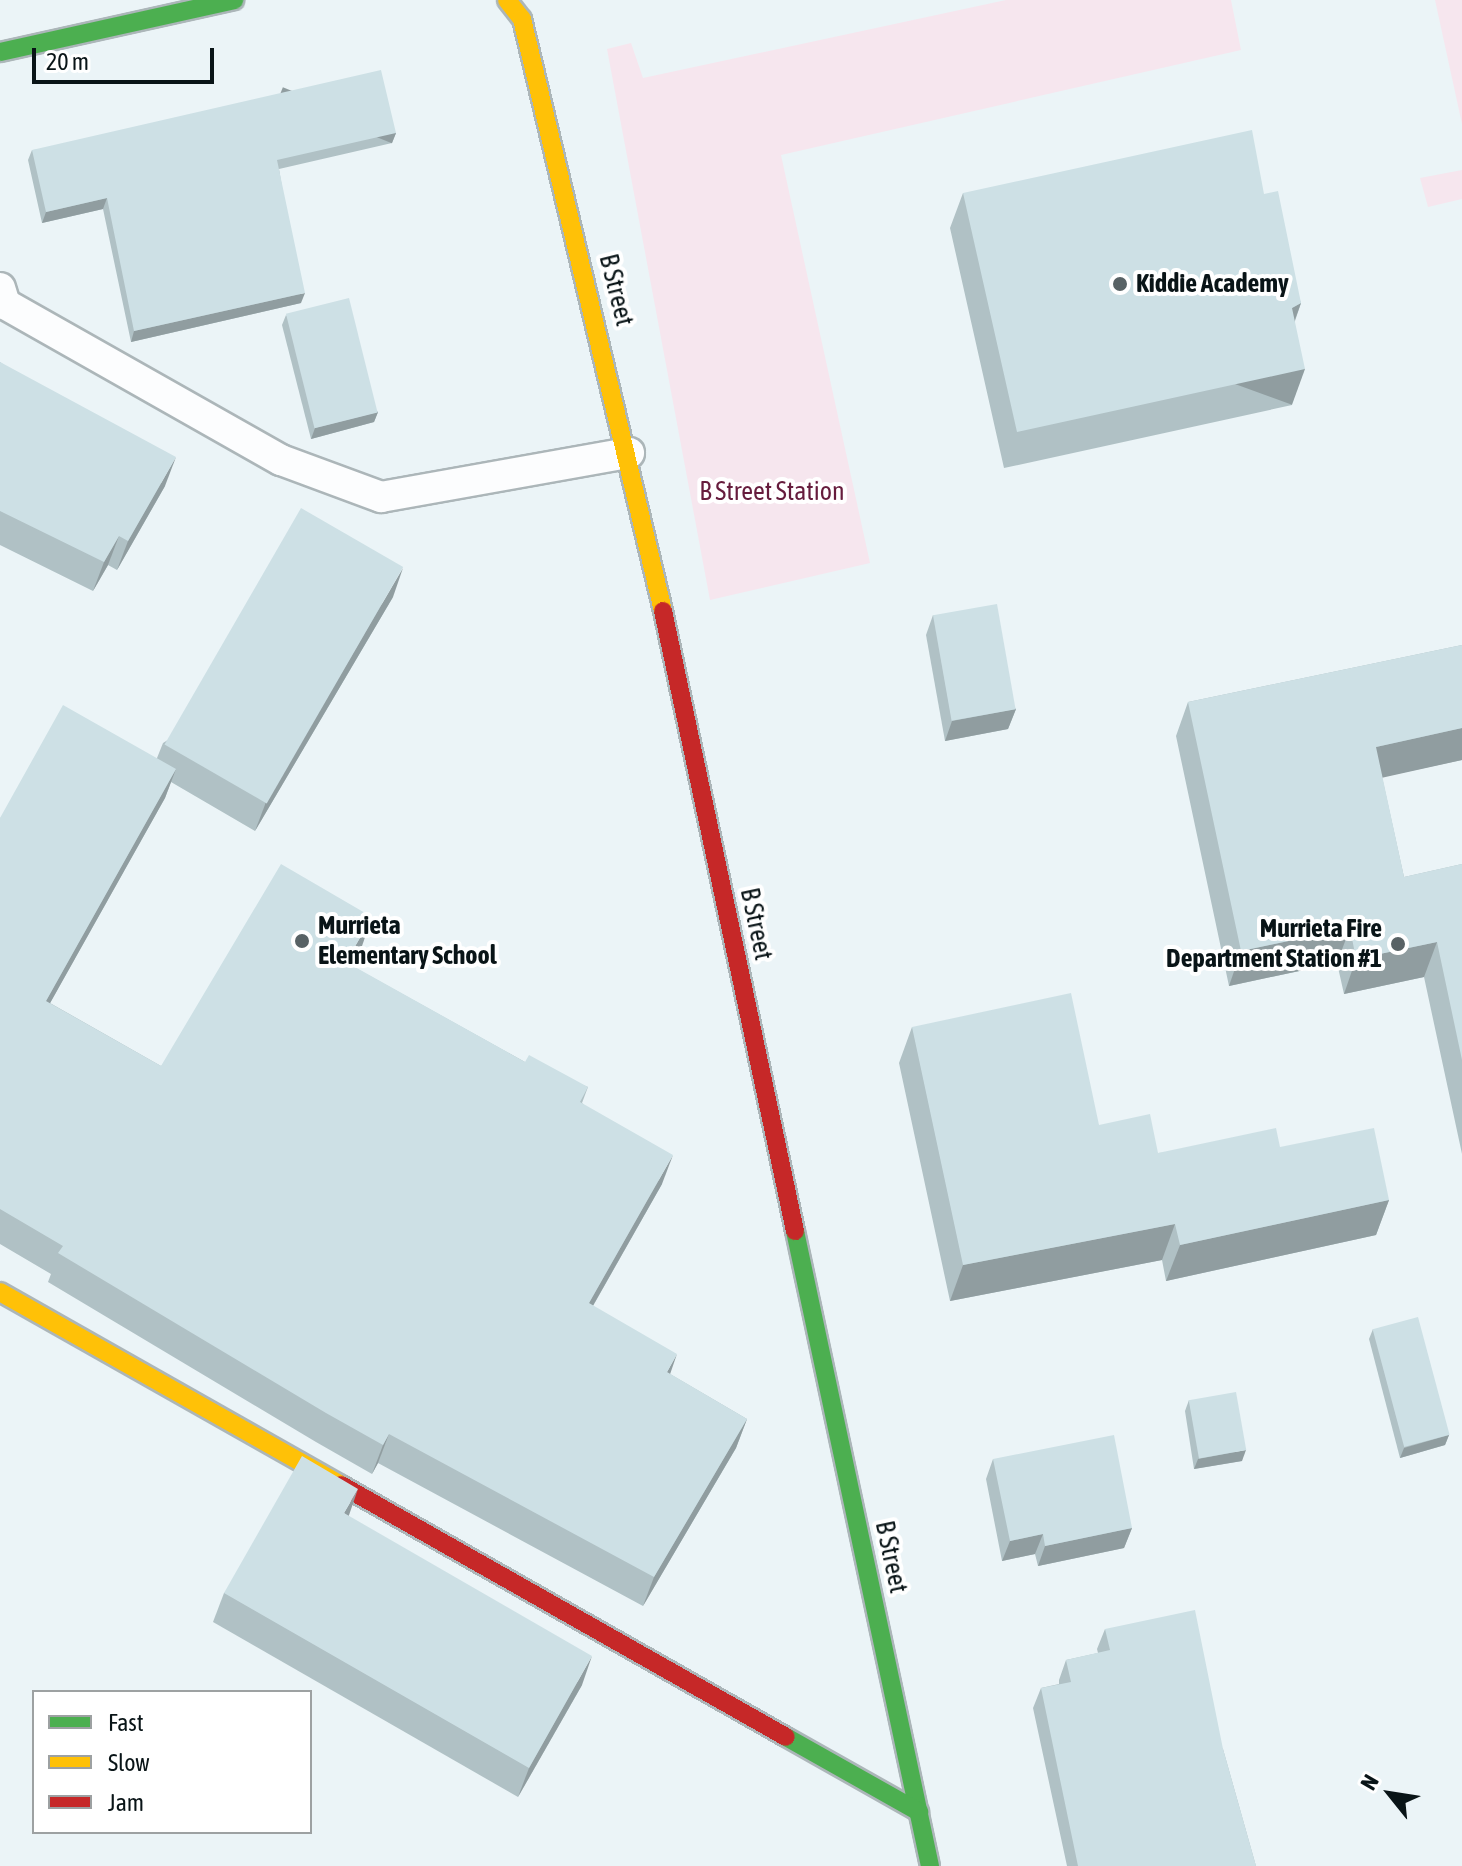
<!DOCTYPE html>
<style>
body{margin:0}
#map{position:relative;width:1462px;height:1866px;overflow:hidden;background:#ebf4f7;font-family:"Asap Condensed",sans-serif}
div>[style]{position:absolute}
.green>*{inset:0;background:#f6e6ee}
.roads{filter:drop-shadow(2px 0 #acb6b9) drop-shadow(-2px 0 #acb6b9) drop-shadow(0 2px #acb6b9) drop-shadow(0 -2px #acb6b9)}
.lane>*{height:30px;margin:-15px;padding:0 15px;transform-origin:15px;border-radius:15px;background:#fcfdfe}
.fast>*{height:18px;margin:-9px;padding:0 9px;transform-origin:9px;border-radius:9px;background:#4caf50}
.slow>*{height:18px;margin:-9px;padding:0 9px;transform-origin:9px;border-radius:9px;background:#ffc107}
.jam>*{height:18px;margin:-9px;padding:0 9px;transform-origin:9px;border-radius:9px;background:#c62828}
.wall>*{inset:0;background:#b0c1c5}
.shaded-wall>*{inset:0;background:#909da0;transform-origin:0 0}
.building>*{inset:0;background:#cde0e5;transform-origin:0 0}
.dots>*{width:22px;height:22px;translate:-50% -50%;box-sizing:border-box;border:4px solid #fff;border-radius:50%}
span{translate:-50% -50%;white-space:nowrap;text-align:center;line-height:1.15;-webkit-text-stroke:8px #fff;paint-order:stroke}
.poi-label{font-size:26px;color:#091417;font-weight:700}
.left{translate:0 -50%;text-align:left}
.right{translate:-100% -50%;text-align:right}
.street-label{font-size:26px;color:#091417}
.park-label{font-size:26px;color:#661c3d}
.legend{position:absolute;left:32px;top:1690px;width:280px;height:144px;box-sizing:border-box;background:#fff;border:2px solid #9da1a2;margin:0;padding:10px 14px;list-style:none;font-size:24px;color:#091417}
.legend li{display:flex;align-items:center;gap:16px;height:40px}
.legend b{width:40px;border:2px solid #9da1a2}
.north{position:absolute;left:1350px;top:1754px;width:80px;height:80px;-webkit-text-stroke:6px #fff;paint-order:stroke;rotate:300deg;font-size:22px;font-weight:700;line-height:32px;text-align:center;color:#091417}
.north::after{content:'';display:block;margin:auto;width:28px;height:36px;background:#091417;clip-path:polygon(50% 0,100% 100%,50% 72%,0 100%)}
.scale{position:absolute;left:32px;top:48px;width:182px;height:36px;box-sizing:border-box;border:4px solid #091417;border-top:0;padding-left:10px;font-size:24px;line-height:28px;white-space:nowrap;color:#091417;-webkit-text-stroke:6px #fff;paint-order:stroke}
</style>
<div id="map">
<div class="green">
<div style="clip-path:polygon(1006px 0,1231px 0,1241px 50px,781px 155px,870px 563px,710px 600px,607px 49px,631px 43px,643px 78px)"></div>
<div style="clip-path:polygon(1435px 0,1462px 0,1462px 124px)"></div>
<div style="clip-path:polygon(1462px 170px,1462px 199px,1428px 207px,1420px 178px)"></div>
</div>
<div class="roads">
<div class="lane">
<div style="left:0;top:288px;width:17px;rotate:73deg"></div>
<div style="left:5px;top:304px;width:317px;rotate:29.5deg"></div>
<div style="left:281px;top:460px;width:107px;rotate:20.3deg"></div>
<div style="left:381px;top:497px;width:252px;rotate:-10.1deg"></div>
</div>
<div class="fast">
<div style="left:0;top:52px;width:240px;rotate:-12.5deg"></div>
<div style="left:795px;top:1231px;width:649px;rotate:78deg"></div>
<div style="left:786px;top:1737px;width:153px;rotate:29.4deg"></div>
</div>
<div class="slow">
<div style="left:507px;top:0;width:24px;rotate:52deg"></div>
<div style="left:522px;top:19px;width:609px;rotate:76.6deg"></div>
<div style="left:0;top:1292px;width:392px;rotate:29.5deg"></div>
</div>
<div class="jam">
<div style="left:663px;top:611px;width:634px;rotate:77.98deg"></div>
<div style="left:341px;top:1485px;width:511px;rotate:29.52deg"></div>
</div>
</div>
<div class="wall">
<div style="clip-path:polygon(396px 133px,392px 143px,279px 169px,301px 303px,131px 342px,103px 209px,42px 223px,28px 160px,32px 150px)"></div>
<div style="clip-path:polygon(963px 193px,1264px 194px,1301px 303px,1295px 321px,1292px 405px,1004px 468px,950px 228px)"></div>
<div style="clip-path:polygon(286px 315px,378px 412px,374px 422px,311px 439px,282px 325px)"></div>
<div style="clip-path:polygon(0 362px,165px 486px,117px 570px,108px 565px,93px 591px,0 545px)"></div>
<div style="clip-path:polygon(393px 597px,255px 831px,171px 782px,165px 798px,50px 1003px,161px 1066px,362px 946px,350px 965px,525px 1062px,588px 1087px,582px 1103px,662px 1184px,593px 1306px,670px 1374px,747px 1419px,736px 1448px,643px 1606px,378px 1463px,372px 1474px,316px 1442px,48px 1282px,51px 1274px,0 1244px,0 818px,157px 758px,163px 743px)"></div>
<div style="clip-path:polygon(933px 615px,1016px 709px,1008px 729px,945px 741px,926px 635px)"></div>
<div style="clip-path:polygon(1462px 645px,1462px 760px,1382px 777px,1404px 877px,1462px 864px,1462px 1154px,1424px 977px,1344px 994px,1337px 963px,1229px 986px,1176px 736px,1188px 702px)"></div>
<div style="clip-path:polygon(912px 1027px,1099px 1125px,1158px 1153px,1280px 1147px,1389px 1200px,1376px 1235px,1166px 1281px,1162px 1260px,950px 1301px,899px 1063px)"></div>
<div style="clip-path:polygon(1373px 1329px,1449px 1435px,1445px 1445px,1400px 1458px,1369px 1339px)"></div>
<div style="clip-path:polygon(1189px 1400px,1242px 1461px,1194px 1469px,1185px 1411px)"></div>
<div style="clip-path:polygon(993px 1459px,1132px 1528px,1124px 1548px,1038px 1566px,1035px 1554px,1002px 1561px,986px 1479px)"></div>
<div style="clip-path:polygon(348px 1516px,582px 1685px,518px 1797px,213px 1622px,224px 1593px)"></div>
<div style="clip-path:polygon(1105px 1629px,1223px 1749px,1256px 1866px,1067px 1866px,1033px 1708px,1041px 1688px,1059px 1684px,1059px 1680px,1066px 1660px,1098px 1653px,1097px 1649px)"></div>
</div>
<div class="shaded-wall">
<div style="left:396px;top:133px;width:11px;height:122px;rotate:112deg"></div>
<div style="clip-path:polygon(107px 198px,103px 209px,42px 223px,46px 212px)"></div>
<div style="clip-path:polygon(305px 293px,301px 303px,131px 342px,134px 331px)"></div>
<div style="clip-path:polygon(1301px 303px,1288px 339px,1292px 308px)"></div>
<div style="left:1305px;top:369px;width:38px;height:295px;rotate:110deg"></div>
<div style="clip-path:polygon(378px 412px,374px 422px,311px 439px,315px 428px)"></div>
<div style="clip-path:polygon(176px 457px,165px 486px,117px 570px,128px 541px)"></div>
<div style="clip-path:polygon(119px 536px,108px 565px,93px 591px,104px 562px)"></div>
<div style="clip-path:polygon(403px 568px,393px 597px,255px 831px,266px 802px)"></div>
<div style="clip-path:polygon(1016px 709px,1008px 729px,945px 741px,952px 721px)"></div>
<div style="clip-path:polygon(1462px 728px,1462px 760px,1363px 782px,1376px 747px)"></div>
<div style="clip-path:polygon(176px 769px,165px 798px,35px 1030px,46px 1001px)"></div>
<div style="clip-path:polygon(372px 917px,362px 946px,335px 991px,346px 962px)"></div>
<div style="clip-path:polygon(1350px 928px,1337px 963px,1229px 986px,1241px 951px)"></div>
<div style="clip-path:polygon(1437px 942px,1424px 977px,1344px 994px,1356px 959px)"></div>
<div style="clip-path:polygon(673px 1155px,662px 1184px,578px 1332px,589px 1303px)"></div>
<div style="clip-path:polygon(1389px 1200px,1376px 1235px,1166px 1281px,1180px 1245px)"></div>
<div style="clip-path:polygon(1175px 1224px,1162px 1260px,950px 1301px,963px 1265px)"></div>
<div style="clip-path:polygon(677px 1354px,667px 1383px,667px 1372px)"></div>
<div style="clip-path:polygon(747px 1419px,736px 1448px,643px 1606px,654px 1577px)"></div>
<div style="clip-path:polygon(389px 1434px,378px 1463px,372px 1474px,383px 1445px)"></div>
<div style="clip-path:polygon(1449px 1435px,1445px 1445px,1400px 1458px,1404px 1448px)"></div>
<div style="clip-path:polygon(1246px 1450px,1242px 1461px,1194px 1469px,1198px 1459px)"></div>
<div style="clip-path:polygon(358px 1489px,348px 1518px,344px 1513px)"></div>
<div style="clip-path:polygon(1132px 1528px,1124px 1548px,1038px 1566px,1045px 1546px)"></div>
<div style="clip-path:polygon(1043px 1534px,1035px 1554px,1002px 1561px,1010px 1541px)"></div>
<div style="clip-path:polygon(592px 1656px,582px 1685px,518px 1797px,529px 1768px)"></div>
</div>
<div class="building">
<div style="clip-path:polygon(381px 70px,396px 133px,277px 160px,305px 293px,134px 331px,107px 198px,46px 212px,32px 150px)"></div>
<div style="clip-path:polygon(1252px 130px,1264px 194px,1278px 191px,1301px 303px,1292px 308px,1305px 369px,1017px 432px,963px 193px)"></div>
<div style="left:349px;top:298px;width:118px;height:65px;rotate:76deg"></div>
<div style="clip-path:polygon(0 362px,176px 457px,128px 541px,119px 536px,104px 562px,0 511px)"></div>
<div style="left:301px;top:508px;width:118px;height:273px;rotate:30deg"></div>
<div style="left:997px;top:604px;width:107px;height:65px;rotate:80deg"></div>
<div style="clip-path:polygon(1462px 645px,1462px 728px,1376px 747px,1404px 877px,1462px 864px,1462px 1060px,1437px 942px,1356px 959px,1350px 928px,1241px 951px,1188px 702px)"></div>
<div style="clip-path:polygon(63px 705px,176px 769px,46px 1001px,161px 1066px,281px 864px,372px 917px,346px 962px,525px 1062px,529px 1055px,588px 1087px,580px 1102px,673px 1155px,589px 1303px,677px 1354px,667px 1372px,747px 1419px,654px 1577px,389px 1434px,383px 1445px,326px 1413px,58px 1253px,63px 1246px,0 1209px,0 818px)"></div>
<div style="clip-path:polygon(1071px 993px,1099px 1125px,1150px 1114px,1158px 1153px,1276px 1128px,1280px 1147px,1374px 1128px,1389px 1200px,1180px 1245px,1175px 1224px,963px 1265px,912px 1027px)"></div>
<div style="left:1418px;top:1317px;width:122px;height:47px;rotate:75deg"></div>
<div style="left:1236px;top:1392px;width:59px;height:48px;rotate:80deg"></div>
<div style="clip-path:polygon(1114px 1435px,1132px 1528px,1045px 1546px,1043px 1534px,1010px 1541px,993px 1459px)"></div>
<div style="clip-path:polygon(302px 1456px,358px 1489px,344px 1513px,592px 1656px,529px 1768px,224px 1593px)"></div>
<div style="clip-path:polygon(1195px 1610px,1223px 1749px,1256px 1866px,1078px 1866px,1041px 1688px,1071px 1682px,1066px 1660px,1110px 1650px,1105px 1629px)"></div>
</div>
<div class="dots">
<div style="left:1120px;top:284px;background:#586265"></div>
<div style="left:302px;top:941px;background:#586265"></div>
<div style="left:1398px;top:944px;background:#586265"></div>
</div>
<div class="poi-label">
<span class="left" style="left:1136px;top:284px">Kiddie Academy</span>
<span class="left" style="left:318px;top:941px">Murrieta<br>Elementary School</span>
<span class="right" style="left:1382px;top:944px">Murrieta Fire<br>Department Station #1</span>
</div>
<div class="street-label">
<span style="left:616px;top:290px;rotate:76deg">B Street</span>
<span style="left:756px;top:924px;rotate:78deg">B Street</span>
<span style="left:891px;top:1557px;rotate:78deg">B Street</span>
</div>
<div class="park-label">
<span style="left:772px;top:492px">B Street Station</span>
</div>
<ul class="legend">
<li><b style="height:10px;background:#4caf50"></b>Fast</li>
<li><b style="height:10px;background:#ffc107"></b>Slow</li>
<li><b style="height:10px;background:#c62828"></b>Jam</li>
</ul>
<div class="north">N</div>
<div class="scale">20 m</div>
</div>
